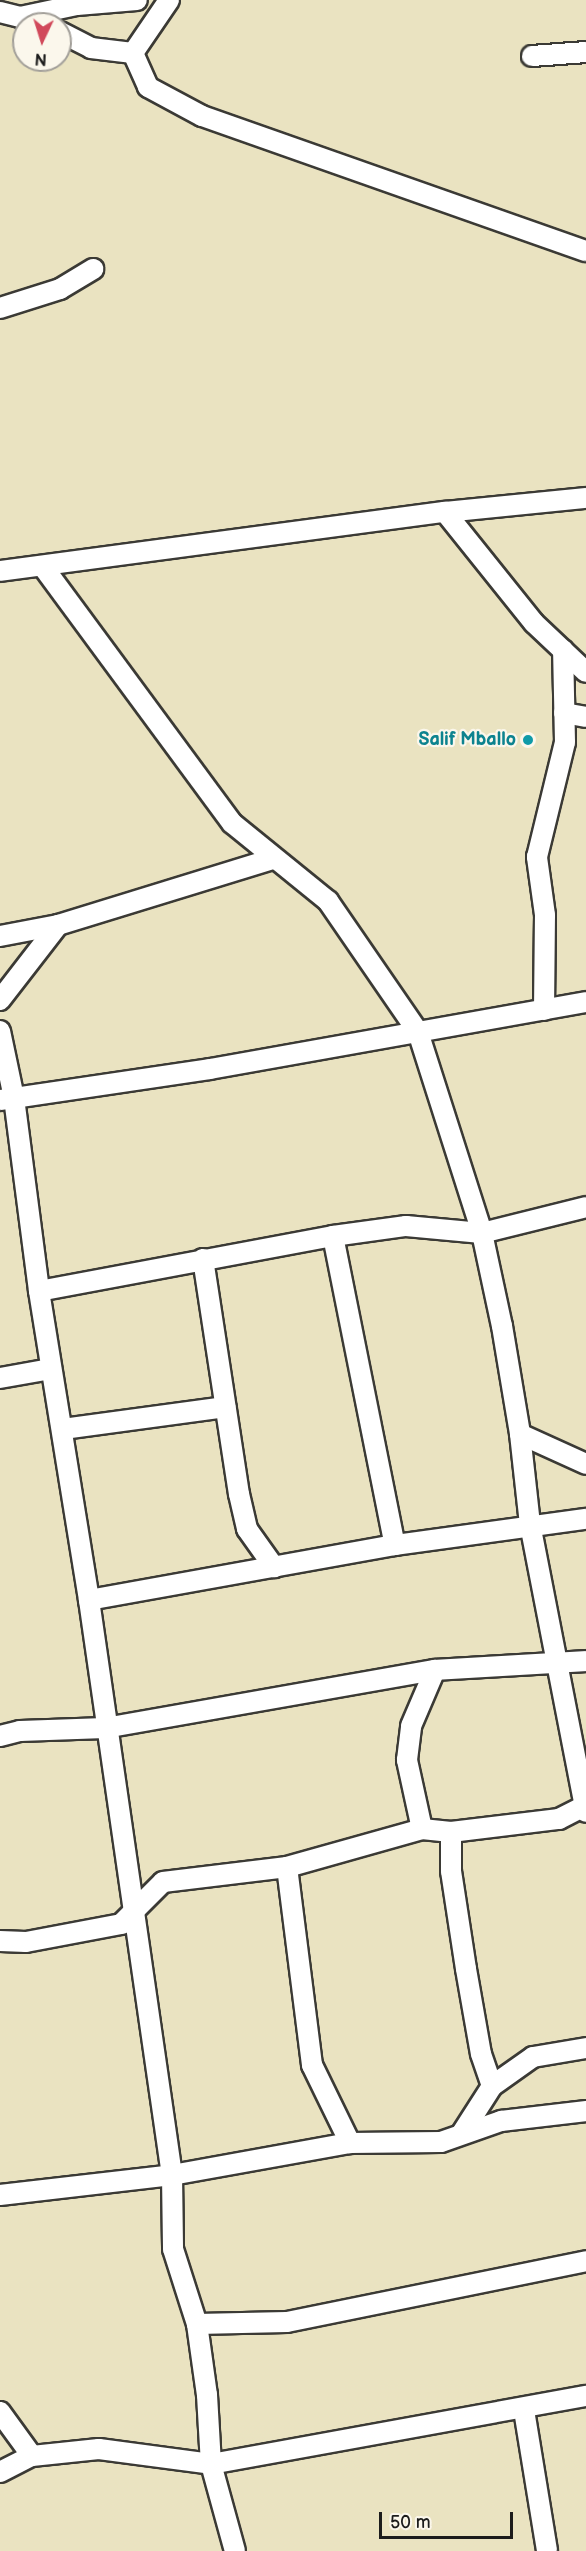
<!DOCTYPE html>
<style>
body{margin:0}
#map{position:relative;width:586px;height:2551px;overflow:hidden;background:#eae3c1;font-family:"Balsamiq Sans",sans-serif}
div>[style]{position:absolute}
.roads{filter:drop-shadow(2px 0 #3b3a35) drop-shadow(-2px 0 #3b3a35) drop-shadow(0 2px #3b3a35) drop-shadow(0 -2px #3b3a35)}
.street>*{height:20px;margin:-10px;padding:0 10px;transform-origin:10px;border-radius:10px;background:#fff}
.dots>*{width:16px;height:16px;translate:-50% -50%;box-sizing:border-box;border:3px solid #fbf7ec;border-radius:50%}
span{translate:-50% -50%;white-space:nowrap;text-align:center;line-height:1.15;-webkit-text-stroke:4.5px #fbf7ec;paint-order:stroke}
.culture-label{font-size:18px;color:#0d838f;font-weight:700}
.right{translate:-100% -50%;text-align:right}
.north{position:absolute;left:12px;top:12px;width:60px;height:60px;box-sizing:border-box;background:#fbf7ec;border:2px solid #a29f99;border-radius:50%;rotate:184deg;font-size:16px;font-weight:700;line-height:24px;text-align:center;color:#1c1c1c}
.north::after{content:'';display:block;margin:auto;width:21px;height:27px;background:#d1495b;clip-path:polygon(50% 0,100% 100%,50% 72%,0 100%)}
.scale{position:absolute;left:379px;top:2512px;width:134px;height:27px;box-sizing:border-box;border:3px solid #1c1c1c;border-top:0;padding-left:8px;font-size:18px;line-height:21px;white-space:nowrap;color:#1c1c1c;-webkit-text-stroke:4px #fbf7ec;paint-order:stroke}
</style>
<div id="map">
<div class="roads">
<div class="street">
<div style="left:0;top:12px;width:32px;rotate:14deg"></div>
<div style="left:20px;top:17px;width:58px;rotate:-11.9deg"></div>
<div style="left:77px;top:5px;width:60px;rotate:-4.8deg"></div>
<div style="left:60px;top:32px;width:35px;rotate:27deg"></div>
<div style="left:91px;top:48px;width:42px;rotate:6.8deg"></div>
<div style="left:133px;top:53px;width:37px;rotate:66deg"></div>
<div style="left:148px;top:87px;width:61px;rotate:28.2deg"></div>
<div style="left:202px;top:116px;width:407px;rotate:19.4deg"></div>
<div style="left:133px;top:53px;width:64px;rotate:-55.8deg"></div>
<div style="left:532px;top:56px;width:54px;rotate:-4.2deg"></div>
<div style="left:0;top:308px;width:63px;rotate:-17.6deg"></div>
<div style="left:60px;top:289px;width:39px;rotate:-31deg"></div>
<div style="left:445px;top:512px;width:142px;rotate:51.3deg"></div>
<div style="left:534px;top:623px;width:71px;rotate:43.3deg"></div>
<div style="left:44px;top:568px;width:317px;rotate:53.6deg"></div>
<div style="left:232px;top:823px;width:124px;rotate:39.1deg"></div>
<div style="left:328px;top:901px;width:159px;rotate:55.5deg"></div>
<div style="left:418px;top:1032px;width:211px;rotate:72.3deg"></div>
<div style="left:482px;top:1233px;width:95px;rotate:77.9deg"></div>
<div style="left:502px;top:1326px;width:109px;rotate:80.5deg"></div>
<div style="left:520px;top:1434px;width:91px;rotate:83.7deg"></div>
<div style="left:530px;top:1524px;width:293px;rotate:79deg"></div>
<div style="left:0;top:571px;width:449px;rotate:-7.6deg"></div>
<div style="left:445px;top:512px;width:142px;rotate:-5.7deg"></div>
<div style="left:564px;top:713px;width:22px;rotate:10deg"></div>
<div style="left:0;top:936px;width:59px;rotate:-10.7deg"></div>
<div style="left:58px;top:925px;width:224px;rotate:-17.1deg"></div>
<div style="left:0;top:1000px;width:95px;rotate:-52.3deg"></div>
<div style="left:544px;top:1010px;width:95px;rotate:-89.4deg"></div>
<div style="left:545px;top:915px;width:59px;rotate:-97.9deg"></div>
<div style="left:537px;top:857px;width:118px;rotate:-76.3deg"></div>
<div style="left:565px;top:742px;width:92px;rotate:-91.2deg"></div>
<div style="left:0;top:1031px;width:68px;rotate:78.2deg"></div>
<div style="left:14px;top:1098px;width:195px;rotate:82.6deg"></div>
<div style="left:39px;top:1291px;width:313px;rotate:80.8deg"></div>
<div style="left:89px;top:1600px;width:581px;rotate:81.79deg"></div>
<div style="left:172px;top:2175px;width:74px;rotate:89.2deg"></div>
<div style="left:173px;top:2249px;width:79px;rotate:72.3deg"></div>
<div style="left:197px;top:2324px;width:72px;rotate:82deg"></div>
<div style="left:207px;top:2395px;width:69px;rotate:86.7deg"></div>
<div style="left:211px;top:2464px;width:90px;rotate:74.6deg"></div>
<div style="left:0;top:1100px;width:212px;rotate:-8.4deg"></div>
<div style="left:210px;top:1069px;width:382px;rotate:-10.1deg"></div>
<div style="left:333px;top:1236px;width:315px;rotate:78.7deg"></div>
<div style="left:203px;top:1259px;width:238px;rotate:81.3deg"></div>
<div style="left:239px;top:1494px;width:36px;rotate:77deg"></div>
<div style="left:247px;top:1529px;width:47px;rotate:54.6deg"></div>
<div style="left:39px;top:1291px;width:299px;rotate:-10.6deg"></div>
<div style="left:333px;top:1236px;width:74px;rotate:-7.8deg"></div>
<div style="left:406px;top:1226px;width:76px;rotate:5.3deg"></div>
<div style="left:482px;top:1233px;width:107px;rotate:-14deg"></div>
<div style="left:0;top:1378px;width:52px;rotate:-10deg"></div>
<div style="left:63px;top:1429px;width:164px;rotate:-7.7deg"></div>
<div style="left:520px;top:1434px;width:72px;rotate:24.4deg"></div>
<div style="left:89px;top:1600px;width:311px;rotate:-10.2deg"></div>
<div style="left:395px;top:1545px;width:193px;rotate:-7.8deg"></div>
<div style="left:0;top:1736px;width:21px;rotate:-14deg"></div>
<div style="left:20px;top:1731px;width:85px;rotate:-2deg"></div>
<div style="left:105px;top:1728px;width:335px;rotate:-10deg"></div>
<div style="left:435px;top:1670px;width:151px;rotate:-3.4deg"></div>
<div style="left:422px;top:1829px;width:71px;rotate:-102.3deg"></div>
<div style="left:407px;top:1760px;width:34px;rotate:-83deg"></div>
<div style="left:411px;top:1726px;width:61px;rotate:-66.8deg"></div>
<div style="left:451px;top:1832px;width:39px;rotate:90deg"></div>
<div style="left:451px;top:1871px;width:99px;rotate:81.3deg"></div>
<div style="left:466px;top:1969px;width:86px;rotate:80deg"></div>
<div style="left:481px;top:2054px;width:34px;rotate:71deg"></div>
<div style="left:287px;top:1867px;width:200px;rotate:82.8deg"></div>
<div style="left:312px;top:2065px;width:87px;rotate:64deg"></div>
<div style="left:0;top:1941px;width:26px;rotate:2deg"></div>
<div style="left:26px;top:1942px;width:97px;rotate:-10.7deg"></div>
<div style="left:121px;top:1924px;width:59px;rotate:-45deg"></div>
<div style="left:163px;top:1882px;width:125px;rotate:-6.9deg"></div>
<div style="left:287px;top:1867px;width:140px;rotate:-15.7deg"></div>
<div style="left:422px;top:1829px;width:29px;rotate:6deg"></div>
<div style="left:451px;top:1832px;width:109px;rotate:-6.9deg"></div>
<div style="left:559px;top:1819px;width:30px;rotate:-27deg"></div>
<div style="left:462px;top:2133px;width:56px;rotate:-57.4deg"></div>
<div style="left:492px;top:2086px;width:50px;rotate:-35.3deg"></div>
<div style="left:533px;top:2057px;width:54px;rotate:-9.6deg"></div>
<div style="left:0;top:2195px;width:173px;rotate:-6.6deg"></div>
<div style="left:172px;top:2175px;width:181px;rotate:-10.2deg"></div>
<div style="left:350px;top:2143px;width:91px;rotate:-0.6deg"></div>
<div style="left:441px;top:2142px;width:64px;rotate:-19.3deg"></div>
<div style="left:501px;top:2121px;width:86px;rotate:-6.7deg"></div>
<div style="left:197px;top:2324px;width:90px;rotate:-1.3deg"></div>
<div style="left:287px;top:2322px;width:305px;rotate:-11.5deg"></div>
<div style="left:524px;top:2410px;width:142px;rotate:80.7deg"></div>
<div style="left:0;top:2412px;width:54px;rotate:54deg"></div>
<div style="left:0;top:2472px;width:36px;rotate:-27deg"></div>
<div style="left:32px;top:2456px;width:67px;rotate:-6deg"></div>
<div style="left:99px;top:2449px;width:113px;rotate:7.6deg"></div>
<div style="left:211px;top:2464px;width:381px;rotate:-10.3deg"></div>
</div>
</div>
<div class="dots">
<div style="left:528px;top:740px;background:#0f9aa8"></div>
</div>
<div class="culture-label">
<span class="right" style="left:516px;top:740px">Salif Mballo</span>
</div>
<div class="north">N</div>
<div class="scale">50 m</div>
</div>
